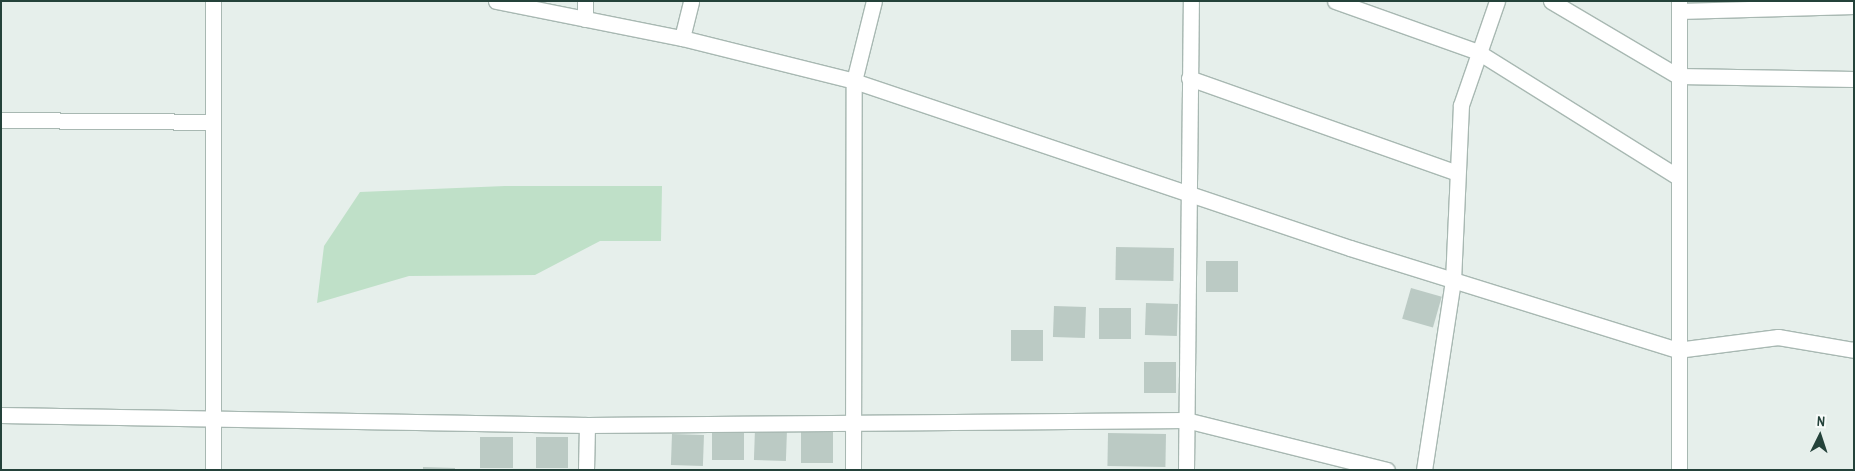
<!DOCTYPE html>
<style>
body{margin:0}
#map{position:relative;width:1855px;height:471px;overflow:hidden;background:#e6efeb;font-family:"Archivo Narrow",sans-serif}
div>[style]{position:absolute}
.green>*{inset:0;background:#bfe0c8}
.building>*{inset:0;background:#bbcac4;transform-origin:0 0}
.roads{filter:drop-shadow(1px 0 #a8b8b2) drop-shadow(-1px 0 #a8b8b2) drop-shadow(0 1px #a8b8b2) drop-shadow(0 -1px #a8b8b2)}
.street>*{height:15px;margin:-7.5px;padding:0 7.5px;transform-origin:7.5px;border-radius:7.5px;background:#fff}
span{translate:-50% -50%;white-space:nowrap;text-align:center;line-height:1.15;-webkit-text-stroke:4px #f7fbf9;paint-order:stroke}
.frame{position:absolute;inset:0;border:2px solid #24423a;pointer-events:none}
.north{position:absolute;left:1795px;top:411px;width:50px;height:50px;-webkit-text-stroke:4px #f7fbf9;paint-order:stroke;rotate:4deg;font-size:14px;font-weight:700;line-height:20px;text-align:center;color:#24423a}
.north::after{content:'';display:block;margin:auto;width:18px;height:22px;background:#24423a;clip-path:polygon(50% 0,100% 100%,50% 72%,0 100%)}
</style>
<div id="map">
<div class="green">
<div style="clip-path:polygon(505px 186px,662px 186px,661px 241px,600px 241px,535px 275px,409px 276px,317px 303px,324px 246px,360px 192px)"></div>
</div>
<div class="building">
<div style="left:1116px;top:247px;width:58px;height:33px;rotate:1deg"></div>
<div style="left:1206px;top:261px;width:32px;height:31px"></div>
<div style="left:1411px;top:288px;width:32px;height:32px;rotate:16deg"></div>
<div style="left:1146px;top:303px;width:32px;height:32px;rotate:2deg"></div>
<div style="left:1054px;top:306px;width:32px;height:31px;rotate:2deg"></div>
<div style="left:1099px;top:308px;width:32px;height:31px"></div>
<div style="left:1011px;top:330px;width:32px;height:31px"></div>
<div style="left:1144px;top:362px;width:32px;height:31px"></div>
<div style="left:712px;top:429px;width:32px;height:31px"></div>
<div style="left:755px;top:429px;width:32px;height:31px;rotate:2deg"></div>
<div style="left:801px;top:432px;width:32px;height:31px"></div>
<div style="left:1108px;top:433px;width:58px;height:33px;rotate:1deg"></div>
<div style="left:672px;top:434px;width:32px;height:31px;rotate:2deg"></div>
<div style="left:480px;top:437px;width:33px;height:31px"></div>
<div style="left:536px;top:437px;width:32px;height:31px"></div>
<div style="clip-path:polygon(423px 467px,455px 468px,455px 470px,423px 470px)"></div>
</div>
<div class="roads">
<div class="street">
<div style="left:213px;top:1px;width:469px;rotate:90deg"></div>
<div style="left:496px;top:1px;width:190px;rotate:11.3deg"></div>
<div style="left:682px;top:38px;width:177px;rotate:14deg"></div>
<div style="left:854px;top:81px;width:523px;rotate:18.61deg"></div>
<div style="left:1350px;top:248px;width:343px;rotate:17.3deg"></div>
<div style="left:1677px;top:350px;width:102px;rotate:-7.3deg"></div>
<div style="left:1778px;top:337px;width:77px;rotate:9.7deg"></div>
<div style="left:1335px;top:1px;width:152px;rotate:19.6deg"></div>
<div style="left:1478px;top:52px;width:236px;rotate:32deg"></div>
<div style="left:1551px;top:1px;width:147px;rotate:30.6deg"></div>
<div style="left:1678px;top:76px;width:176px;rotate:1deg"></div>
<div style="left:1679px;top:11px;width:175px;rotate:-1.6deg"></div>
<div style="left:585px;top:19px;width:18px;rotate:-90deg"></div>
<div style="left:682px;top:38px;width:38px;rotate:-76deg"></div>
<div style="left:1189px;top:78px;width:284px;rotate:19.5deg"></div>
<div style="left:1px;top:120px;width:211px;rotate:0.5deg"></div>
<div style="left:1px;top:415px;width:586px;rotate:0.98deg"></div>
<div style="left:587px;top:425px;width:599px;rotate:-0.48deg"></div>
<div style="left:1186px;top:420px;width:207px;rotate:14deg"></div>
<div style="left:586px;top:470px;width:45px;rotate:-88.7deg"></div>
<div style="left:853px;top:470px;width:389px;rotate:-89.9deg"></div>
<div style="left:854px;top:81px;width:82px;rotate:-76deg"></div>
<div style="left:1186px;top:470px;width:469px;rotate:-89.4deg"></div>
<div style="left:1424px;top:470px;width:191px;rotate:-81.3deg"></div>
<div style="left:1453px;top:281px;width:176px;rotate:-87.4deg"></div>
<div style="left:1461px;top:105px;width:110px;rotate:-70.9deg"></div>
<div style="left:1679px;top:470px;width:469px;rotate:-90deg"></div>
</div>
</div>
<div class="frame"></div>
<div class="north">N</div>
</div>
